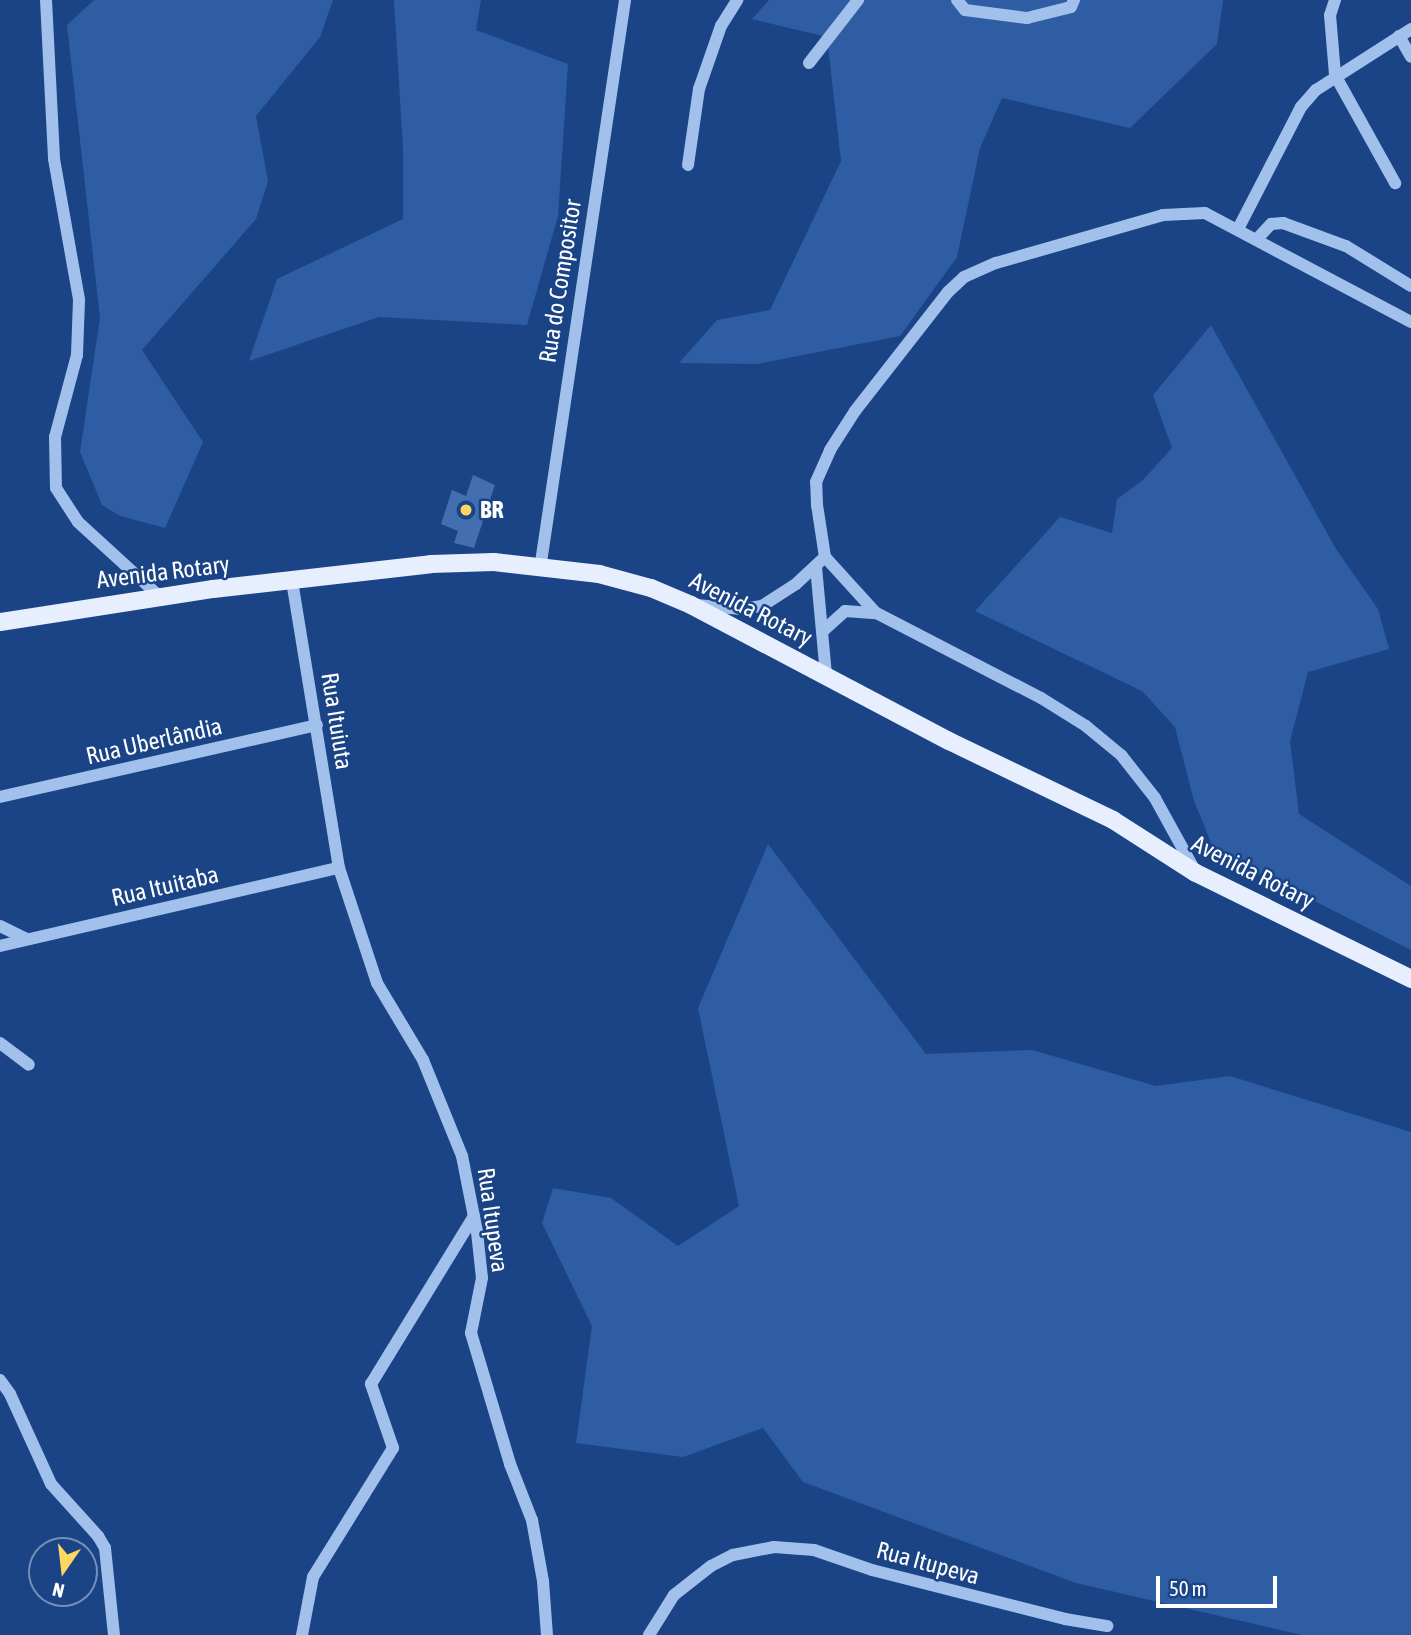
<!DOCTYPE html>
<meta charset="utf-8">
<style>
body{margin:0}
#map{position:relative;width:1411px;height:1635px;overflow:hidden;background:#1b4486;font-family:"Asap Condensed",sans-serif}
div>[style]{position:absolute}
.green>*{inset:0;background:#2e5da4}
.building>*{inset:0;background:#436eaf}
.minor>*{height:12px;margin:-6px;padding:0 6px;transform-origin:6px;border-radius:6px;background:#a2c0ec}
.major>*{height:18px;margin:-9px;padding:0 9px;transform-origin:9px;border-radius:9px;background:#e7efff}
.dots>*{width:19px;height:19px;translate:-50% -50%;box-sizing:border-box;border:4px solid #1b4486;border-radius:50%}
span{translate:-50% -50%;white-space:nowrap;text-align:center;line-height:1.15;-webkit-text-stroke:5px #1b4486;paint-order:stroke}
.street-label{font-size:24px;color:#fff}
.poi-label{font-size:24px;color:#fff;font-weight:700}
.left{translate:0 -50%;text-align:left}
.north{position:absolute;left:28px;top:1537px;width:70px;height:70px;box-sizing:border-box;background:#1b4486;border:2px solid #768fb6;border-radius:50%;rotate:194deg;font-size:19px;font-weight:700;line-height:28px;text-align:center;color:#fff}
.north::after{content:'';display:block;margin:auto;width:24px;height:32px;background:#fdd75e;clip-path:polygon(50% 0,100% 100%,50% 72%,0 100%)}
.scale{position:absolute;left:1156px;top:1576px;width:121px;height:32px;box-sizing:border-box;border:4px solid #fff;border-top:0;padding-left:9px;font-size:21px;line-height:24px;white-space:nowrap;color:#fff;-webkit-text-stroke:5px #1b4486;paint-order:stroke}
</style>
<div id="map">
<div class="green">
<div style="clip-path:polygon(94px 0,333px 0,320px 37px,256px 116px,268px 181px,256px 219px,142px 350px,203px 442px,165px 528px,120px 516px,102px 505px,80px 452px,100px 318px,67px 25px)"></div>
<div style="clip-path:polygon(394px 0,481px 0,476px 30px,568px 64px,558px 216px,527px 325px,379px 317px,249px 361px,277px 279px,403px 219px,403px 149px)"></div>
<div style="clip-path:polygon(769px 0,1223px 0,1217px 44px,1130px 128px,1002px 98px,980px 148px,957px 257px,900px 336px,757px 364px,679px 363px,717px 320px,770px 310px,841px 161px,827px 37px,752px 19px)"></div>
<div style="clip-path:polygon(1211px 325px,1336px 549px,1378px 609px,1389px 649px,1308px 672px,1290px 741px,1299px 814px,1411px 886px,1411px 950px,1214px 850px,1194px 801px,1175px 727px,1142px 691px,975px 611px,1060px 517px,1112px 533px,1117px 499px,1143px 480px,1172px 448px,1153px 395px)"></div>
<div style="clip-path:polygon(768px 844px,926px 1054px,1032px 1050px,1156px 1086px,1230px 1076px,1411px 1132px,1411px 1635px,1302px 1635px,1076px 1583px,803px 1482px,763px 1428px,683px 1457px,576px 1443px,592px 1326px,542px 1223px,553px 1188px,611px 1198px,678px 1246px,739px 1206px,698px 1008px)"></div>
</div>
<div class="building">
<div style="clip-path:polygon(473px 475px,495px 485px,474px 548px,454px 543px,458px 531px,441px 524px,452px 490px,466px 496px)"></div>
</div>
<div class="minor">
<div style="left:46px;top:0;width:159px;rotate:87.1deg"></div>
<div style="left:54px;top:159px;width:143px;rotate:79.9deg"></div>
<div style="left:79px;top:300px;width:55px;rotate:92.1deg"></div>
<div style="left:77px;top:355px;width:85px;rotate:105deg"></div>
<div style="left:55px;top:437px;width:51px;rotate:88.9deg"></div>
<div style="left:56px;top:488px;width:40px;rotate:57.1deg"></div>
<div style="left:78px;top:522px;width:111px;rotate:42.4deg"></div>
<div style="left:957px;top:0;width:13px;rotate:51deg"></div>
<div style="left:965px;top:10px;width:63px;rotate:7.4deg"></div>
<div style="left:1027px;top:18px;width:45px;rotate:-14deg"></div>
<div style="left:1071px;top:7px;width:8px;rotate:-67deg"></div>
<div style="left:1335px;top:0;width:16px;rotate:108deg"></div>
<div style="left:1330px;top:15px;width:60px;rotate:85.2deg"></div>
<div style="left:1335px;top:75px;width:124px;rotate:60.9deg"></div>
<div style="left:1399px;top:36px;width:24px;rotate:60deg"></div>
<div style="left:809px;top:63px;width:80px;rotate:-52.1deg"></div>
<div style="left:688px;top:165px;width:77px;rotate:-81.8deg"></div>
<div style="left:699px;top:89px;width:67px;rotate:-70.8deg"></div>
<div style="left:721px;top:26px;width:31px;rotate:-58deg"></div>
<div style="left:1238px;top:229px;width:137px;rotate:-62.7deg"></div>
<div style="left:1301px;top:107px;width:23px;rotate:-49deg"></div>
<div style="left:1316px;top:90px;width:113px;rotate:-32.7deg"></div>
<div style="left:1257px;top:239px;width:21px;rotate:-47deg"></div>
<div style="left:1271px;top:224px;width:12px;rotate:-5deg"></div>
<div style="left:1283px;top:223px;width:67px;rotate:20.1deg"></div>
<div style="left:1346px;top:246px;width:76px;rotate:31.6deg"></div>
<div style="left:816px;top:567px;width:108px;rotate:84.7deg"></div>
<div style="left:540px;top:569px;width:575px;rotate:-81.5deg"></div>
<div style="left:292px;top:581px;width:291px;rotate:80.7deg"></div>
<div style="left:339px;top:868px;width:121px;rotate:71.7deg"></div>
<div style="left:377px;top:983px;width:90px;rotate:59.1deg"></div>
<div style="left:423px;top:1060px;width:104px;rotate:67.9deg"></div>
<div style="left:462px;top:1156px;width:77px;rotate:78.8deg"></div>
<div style="left:477px;top:1232px;width:46px;rotate:83.8deg"></div>
<div style="left:482px;top:1278px;width:56px;rotate:101.3deg"></div>
<div style="left:471px;top:1333px;width:137px;rotate:73.4deg"></div>
<div style="left:510px;top:1464px;width:60px;rotate:68.6deg"></div>
<div style="left:532px;top:1520px;width:62px;rotate:79.8deg"></div>
<div style="left:543px;top:1581px;width:54px;rotate:85.8deg"></div>
<div style="left:696px;top:605px;width:46px;rotate:5deg"></div>
<div style="left:742px;top:609px;width:20px;rotate:-9deg"></div>
<div style="left:762px;top:606px;width:40px;rotate:-32.9deg"></div>
<div style="left:796px;top:584px;width:40px;rotate:-43deg"></div>
<div style="left:824px;top:630px;width:28px;rotate:-42deg"></div>
<div style="left:845px;top:611px;width:31px;rotate:4deg"></div>
<div style="left:0;top:797px;width:325px;rotate:-12.8deg"></div>
<div style="left:1194px;top:869px;width:81px;rotate:-118.8deg"></div>
<div style="left:1155px;top:798px;width:55px;rotate:-128.3deg"></div>
<div style="left:1121px;top:755px;width:45px;rotate:-140.4deg"></div>
<div style="left:1086px;top:726px;width:53px;rotate:-148.1deg"></div>
<div style="left:1041px;top:698px;width:186px;rotate:-152.7deg"></div>
<div style="left:876px;top:613px;width:76px;rotate:-132.3deg"></div>
<div style="left:825px;top:557px;width:53px;rotate:-98.7deg"></div>
<div style="left:817px;top:505px;width:23px;rotate:-92deg"></div>
<div style="left:816px;top:482px;width:35px;rotate:-66deg"></div>
<div style="left:830px;top:450px;width:46px;rotate:-57.3deg"></div>
<div style="left:855px;top:411px;width:151px;rotate:-52deg"></div>
<div style="left:948px;top:292px;width:22px;rotate:-43deg"></div>
<div style="left:964px;top:277px;width:35px;rotate:-24deg"></div>
<div style="left:996px;top:263px;width:174px;rotate:-16deg"></div>
<div style="left:1163px;top:215px;width:42px;rotate:-2.7deg"></div>
<div style="left:1205px;top:213px;width:233px;rotate:27.9deg"></div>
<div style="left:0;top:926px;width:30px;rotate:26deg"></div>
<div style="left:0;top:946px;width:348px;rotate:-13deg"></div>
<div style="left:0;top:1043px;width:36px;rotate:37deg"></div>
<div style="left:0;top:1380px;width:17px;rotate:54deg"></div>
<div style="left:10px;top:1394px;width:99px;rotate:65.5deg"></div>
<div style="left:51px;top:1484px;width:70px;rotate:47.9deg"></div>
<div style="left:98px;top:1536px;width:14px;rotate:60deg"></div>
<div style="left:105px;top:1548px;width:87px;rotate:84.1deg"></div>
<div style="left:302px;top:1635px;width:59px;rotate:-79.3deg"></div>
<div style="left:313px;top:1577px;width:152px;rotate:-58.2deg"></div>
<div style="left:393px;top:1448px;width:68px;rotate:-109deg"></div>
<div style="left:371px;top:1384px;width:197px;rotate:-58.5deg"></div>
<div style="left:649px;top:1635px;width:47px;rotate:-58deg"></div>
<div style="left:674px;top:1595px;width:47px;rotate:-38.1deg"></div>
<div style="left:711px;top:1566px;width:25px;rotate:-27deg"></div>
<div style="left:733px;top:1555px;width:42px;rotate:-11deg"></div>
<div style="left:774px;top:1547px;width:40px;rotate:4.3deg"></div>
<div style="left:814px;top:1550px;width:61px;rotate:19deg"></div>
<div style="left:872px;top:1570px;width:199px;rotate:14.2deg"></div>
<div style="left:1065px;top:1619px;width:43px;rotate:9.5deg"></div>
</div>
<div class="major">
<div style="left:0;top:622px;width:216px;rotate:-8.8deg"></div>
<div style="left:213px;top:589px;width:219px;rotate:-6.5deg"></div>
<div style="left:431px;top:564px;width:63px;rotate:-1.8deg"></div>
<div style="left:494px;top:562px;width:106px;rotate:6.5deg"></div>
<div style="left:599px;top:574px;width:54px;rotate:15.1deg"></div>
<div style="left:651px;top:588px;width:43px;rotate:23deg"></div>
<div style="left:691px;top:605px;width:292px;rotate:27.8deg"></div>
<div style="left:949px;top:741px;width:182px;rotate:25.7deg"></div>
<div style="left:1113px;top:820px;width:98px;rotate:32.6deg"></div>
<div style="left:1196px;top:873px;width:240px;rotate:26.2deg"></div>
</div>
<div class="dots">
<div style="left:466px;top:510px;background:#fdd75e"></div>
</div>
<div class="street-label">
<span style="left:560px;top:281px;rotate:-81deg">Rua do Compositor</span>
<span style="left:163px;top:572px;rotate:-7deg">Avenida Rotary</span>
<span style="left:751px;top:609px;rotate:27deg">Avenida Rotary</span>
<span style="left:337px;top:721px;rotate:81deg">Rua Ituiuta</span>
<span style="left:154px;top:741px;rotate:-13deg">Rua Uberlândia</span>
<span style="left:1253px;top:872px;rotate:27deg">Avenida Rotary</span>
<span style="left:165px;top:886px;rotate:-13deg">Rua Ituitaba</span>
<span style="left:493px;top:1220px;rotate:82deg">Rua Itupeva</span>
<span style="left:928px;top:1563px;rotate:15deg">Rua Itupeva</span>
</div>
<div class="poi-label">
<span class="left" style="left:480px;top:510px">BR</span>
</div>
<div class="north">N</div>
<div class="scale">50 m</div>
</div>
